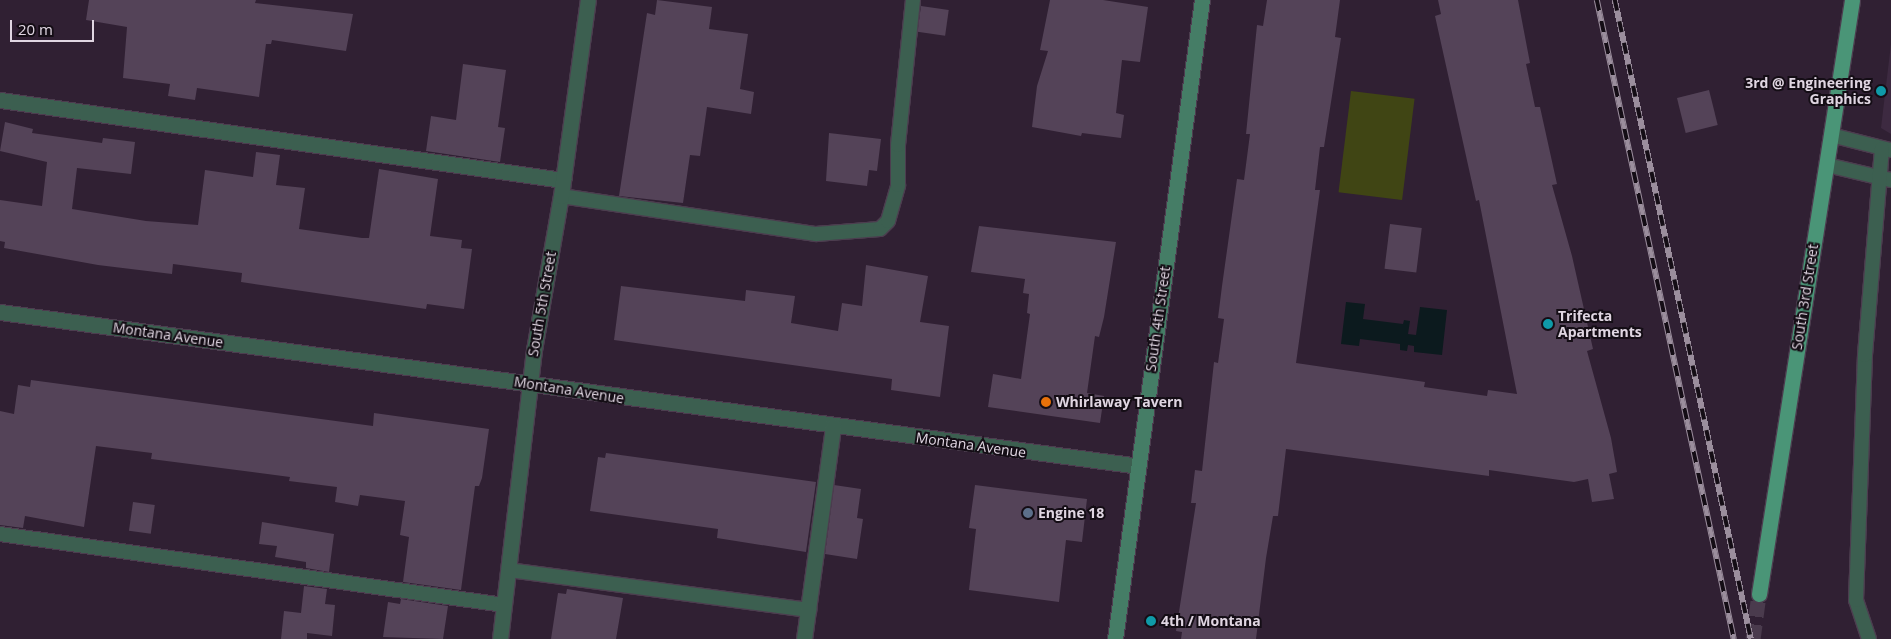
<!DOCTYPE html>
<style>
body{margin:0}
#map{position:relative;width:1891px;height:639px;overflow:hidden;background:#302033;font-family:"Open Sans",sans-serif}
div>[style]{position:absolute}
.built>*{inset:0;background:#3d2a41}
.green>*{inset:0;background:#404514;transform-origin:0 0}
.water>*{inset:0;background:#0c1a1e}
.building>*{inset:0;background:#544358;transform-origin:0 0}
.primary-tunnel>*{height:15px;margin-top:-7.5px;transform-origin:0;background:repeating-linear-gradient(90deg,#4a3b4d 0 15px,transparent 0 23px)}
.roads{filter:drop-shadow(1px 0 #4c3d4f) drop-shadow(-1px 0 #4c3d4f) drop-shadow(0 1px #4c3d4f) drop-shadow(0 -1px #4c3d4f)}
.lane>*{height:14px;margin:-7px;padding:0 7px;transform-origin:7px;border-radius:7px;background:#3c5f50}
.street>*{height:15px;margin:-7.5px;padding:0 7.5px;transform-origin:7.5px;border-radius:7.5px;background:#3c5f50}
.secondary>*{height:15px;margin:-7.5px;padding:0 7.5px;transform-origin:7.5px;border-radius:7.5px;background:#457d66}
.primary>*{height:15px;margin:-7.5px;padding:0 7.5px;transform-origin:7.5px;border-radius:7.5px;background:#4a9577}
.rail>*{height:5.5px;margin-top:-2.75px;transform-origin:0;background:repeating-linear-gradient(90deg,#140d15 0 11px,#9b8e9d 0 22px);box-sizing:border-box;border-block:1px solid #9b8e9d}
.dots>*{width:14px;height:14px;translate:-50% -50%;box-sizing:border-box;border:2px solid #140d15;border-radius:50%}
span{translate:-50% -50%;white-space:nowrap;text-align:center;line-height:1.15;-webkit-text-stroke:4px #140d15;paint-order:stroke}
.poi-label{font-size:14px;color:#e0d6e2;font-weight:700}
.right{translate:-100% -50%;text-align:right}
.left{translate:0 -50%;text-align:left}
.street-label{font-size:14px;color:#e0d6e2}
.scale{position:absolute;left:10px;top:20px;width:84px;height:22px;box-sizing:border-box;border:2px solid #e0d6e2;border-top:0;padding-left:6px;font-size:15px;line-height:18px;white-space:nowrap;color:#e0d6e2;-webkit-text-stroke:4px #140d15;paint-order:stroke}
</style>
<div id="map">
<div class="built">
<div style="clip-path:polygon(1891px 44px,1891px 134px,1881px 128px)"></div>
</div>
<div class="green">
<div style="left:1351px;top:91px;width:64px;height:102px;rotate:7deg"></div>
</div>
<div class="water">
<div style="clip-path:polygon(1346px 302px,1365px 304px,1363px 319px,1403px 324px,1404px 320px,1410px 321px,1408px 334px,1416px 335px,1420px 307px,1447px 310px,1442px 355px,1414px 352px,1414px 346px,1408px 345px,1407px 351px,1400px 350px,1400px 344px,1360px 339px,1359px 346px,1341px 344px)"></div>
</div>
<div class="building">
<div style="clip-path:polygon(89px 0,256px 0,255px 3px,353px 14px,346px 51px,272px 40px,271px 44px,266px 44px,259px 97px,197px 88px,195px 100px,168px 96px,170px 84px,123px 78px,127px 27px,86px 20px)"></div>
<div style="clip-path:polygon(657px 0,712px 7px,709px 29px,748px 34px,740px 89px,754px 92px,751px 114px,707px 107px,700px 156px,690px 155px,683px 203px,619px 196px,647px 13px,655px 15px)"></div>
<div style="clip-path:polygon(1050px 0,1103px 0,1148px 7px,1140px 62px,1122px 60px,1116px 113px,1124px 115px,1121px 138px,1082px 133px,1081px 136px,1032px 127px,1037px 86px,1048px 51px,1040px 50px)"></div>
<div style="clip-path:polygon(1267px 0,1340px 0,1335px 37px,1341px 38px,1324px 147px,1320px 147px,1315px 190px,1320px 190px,1296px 363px,1425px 382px,1424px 387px,1487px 396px,1488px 390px,1517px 394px,1479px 200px,1476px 201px,1435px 16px,1441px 14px,1438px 0,1518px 0,1530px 63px,1526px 64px,1535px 107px,1540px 107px,1557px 184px,1552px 185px,1572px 256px,1593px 349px,1587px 351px,1611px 438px,1617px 472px,1609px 474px,1614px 499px,1592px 502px,1588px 479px,1574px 482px,1489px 470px,1489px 476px,1286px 449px,1278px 516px,1273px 516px,1266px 558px,1256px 639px,1181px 639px,1182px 632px,1176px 631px,1196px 503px,1191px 503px,1195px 470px,1202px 471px,1214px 362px,1218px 363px,1224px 319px,1218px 318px,1222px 286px,1237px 179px,1244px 180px,1250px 134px,1246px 134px,1257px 25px,1263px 26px)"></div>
<div style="left:921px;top:6px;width:28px;height:26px;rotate:8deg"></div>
<div style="clip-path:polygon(463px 64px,506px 70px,498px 127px,505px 128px,500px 162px,426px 151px,431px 116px,456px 120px)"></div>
<div style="left:1709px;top:90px;width:36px;height:33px;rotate:76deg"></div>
<div style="clip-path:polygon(5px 122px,33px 129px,32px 133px,102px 143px,103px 138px,135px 142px,131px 174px,77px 168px,72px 209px,146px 221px,198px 225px,205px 170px,253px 177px,256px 152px,280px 155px,276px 185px,305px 188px,299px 229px,362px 238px,369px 238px,379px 169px,438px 179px,430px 236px,462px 240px,461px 248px,472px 249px,464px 309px,427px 304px,426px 309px,241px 282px,242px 273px,173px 264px,172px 274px,98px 265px,4px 248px,5px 242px,0 241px,0 200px,42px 206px,47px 162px,0 151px)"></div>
<div style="clip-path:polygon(829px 133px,881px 139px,877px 171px,869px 170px,867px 186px,826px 181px)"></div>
<div style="left:1390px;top:224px;width:32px;height:45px;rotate:7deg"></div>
<div style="clip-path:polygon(979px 226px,1116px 242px,1104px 317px,1099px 337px,1095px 336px,1087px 393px,1104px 396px,1100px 423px,988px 407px,993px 374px,1021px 379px,1030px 314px,1027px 313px,1029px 294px,1023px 293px,1025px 279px,971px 272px)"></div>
<div style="clip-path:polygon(866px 265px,928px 276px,920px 322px,949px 326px,940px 397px,891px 390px,892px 379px,614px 340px,621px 286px,745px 301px,746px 290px,795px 296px,791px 323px,838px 331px,842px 303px,862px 306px)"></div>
<div style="clip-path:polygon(31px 380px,373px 426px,374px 413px,489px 429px,482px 478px,479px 486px,475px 486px,461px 590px,403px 582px,409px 537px,400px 535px,405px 501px,360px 495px,358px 506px,335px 502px,337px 487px,289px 481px,290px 477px,151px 459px,152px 453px,96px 446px,84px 527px,25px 516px,23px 528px,0 525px,0 411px,14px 414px,18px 385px,30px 387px)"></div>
<div style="clip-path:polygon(606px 453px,816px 482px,806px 552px,717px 538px,718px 529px,590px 511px,598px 457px,605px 458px)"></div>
<div style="clip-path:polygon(834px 485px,861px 489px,857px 518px,863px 519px,857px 559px,825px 554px)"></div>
<div style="clip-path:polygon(975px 485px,1087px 499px,1082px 542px,1066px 540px,1059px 602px,969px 590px,976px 529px,969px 528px)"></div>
<div style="left:133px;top:502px;width:22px;height:29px;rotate:8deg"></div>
<div style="clip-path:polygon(262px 522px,334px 534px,329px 572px,306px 568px,306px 562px,275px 557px,277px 546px,259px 544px)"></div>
<div style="clip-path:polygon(304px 586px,327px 589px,325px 604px,335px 605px,332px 636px,307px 633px,307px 639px,281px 639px,284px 611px,301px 613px)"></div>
<div style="clip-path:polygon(567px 589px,623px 598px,616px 639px,551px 639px,558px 593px,566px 594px)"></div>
<div style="clip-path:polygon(401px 599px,448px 606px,443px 639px,383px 637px,388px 602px,400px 604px)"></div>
</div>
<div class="primary-tunnel">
<div style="left:1753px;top:639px;width:45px;rotate:-82.4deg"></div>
</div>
<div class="roads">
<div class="lane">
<div style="left:1831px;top:135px;width:61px;rotate:14.3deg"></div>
<div style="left:1827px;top:165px;width:66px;rotate:13.2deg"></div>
<div style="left:561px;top:196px;width:258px;rotate:8.5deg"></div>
<div style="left:816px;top:234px;width:64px;rotate:-4.5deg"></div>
<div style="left:880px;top:229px;width:11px;rotate:-45deg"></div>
<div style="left:888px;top:221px;width:37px;rotate:-74deg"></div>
<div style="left:898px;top:185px;width:40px;rotate:-90deg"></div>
<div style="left:898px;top:145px;width:146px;rotate:-84.1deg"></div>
<div style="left:0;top:534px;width:509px;rotate:8.02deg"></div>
<div style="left:509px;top:570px;width:303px;rotate:7.6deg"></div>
<div style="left:1869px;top:639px;width:41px;rotate:-108.4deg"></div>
<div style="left:1856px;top:600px;width:245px;rotate:-87.9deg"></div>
<div style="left:1865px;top:355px;width:207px;rotate:-85.3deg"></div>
</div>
<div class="street">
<div style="left:0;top:100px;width:569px;rotate:8.09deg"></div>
<div style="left:0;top:312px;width:1149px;rotate:7.7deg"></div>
<div style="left:500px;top:639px;width:291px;rotate:-83.3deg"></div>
<div style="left:534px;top:350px;width:156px;rotate:-80.1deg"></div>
<div style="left:561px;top:196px;width:198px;rotate:-82.2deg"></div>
<div style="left:804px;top:639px;width:215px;rotate:-82.2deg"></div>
</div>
<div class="secondary">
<div style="left:1115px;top:639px;width:645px;rotate:-82.25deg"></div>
</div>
<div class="primary">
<div style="left:1759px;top:594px;width:601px;rotate:-81.1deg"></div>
</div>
</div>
<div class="rail">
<div style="left:1597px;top:0;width:654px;rotate:77.9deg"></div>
<div style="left:1615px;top:0;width:653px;rotate:77.98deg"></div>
</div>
<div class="dots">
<div style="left:1881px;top:91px;background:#0f9aa8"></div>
<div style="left:1548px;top:324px;background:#0f9aa8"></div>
<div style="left:1046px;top:402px;background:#e8710a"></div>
<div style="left:1028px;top:513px;background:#5c6f8a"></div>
<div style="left:1151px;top:621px;background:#0f9aa8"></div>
</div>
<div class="poi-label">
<span class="right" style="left:1871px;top:91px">3rd @ Engineering<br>Graphics</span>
<span class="left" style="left:1558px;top:324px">Trifecta<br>Apartments</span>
<span class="left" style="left:1056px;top:402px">Whirlaway Tavern</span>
<span class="left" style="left:1038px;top:513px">Engine 18</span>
<span class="left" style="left:1161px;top:621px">4th / Montana</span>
</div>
<div class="street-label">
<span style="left:1805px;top:297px;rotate:-81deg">South 3rd Street</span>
<span style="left:542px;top:304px;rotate:-80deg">South 5th Street</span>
<span style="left:1158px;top:319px;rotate:-82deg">South 4th Street</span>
<span style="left:168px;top:335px;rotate:8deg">Montana Avenue</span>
<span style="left:569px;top:390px;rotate:9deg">Montana Avenue</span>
<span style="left:971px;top:445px;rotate:8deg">Montana Avenue</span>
</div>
<div class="scale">20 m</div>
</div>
